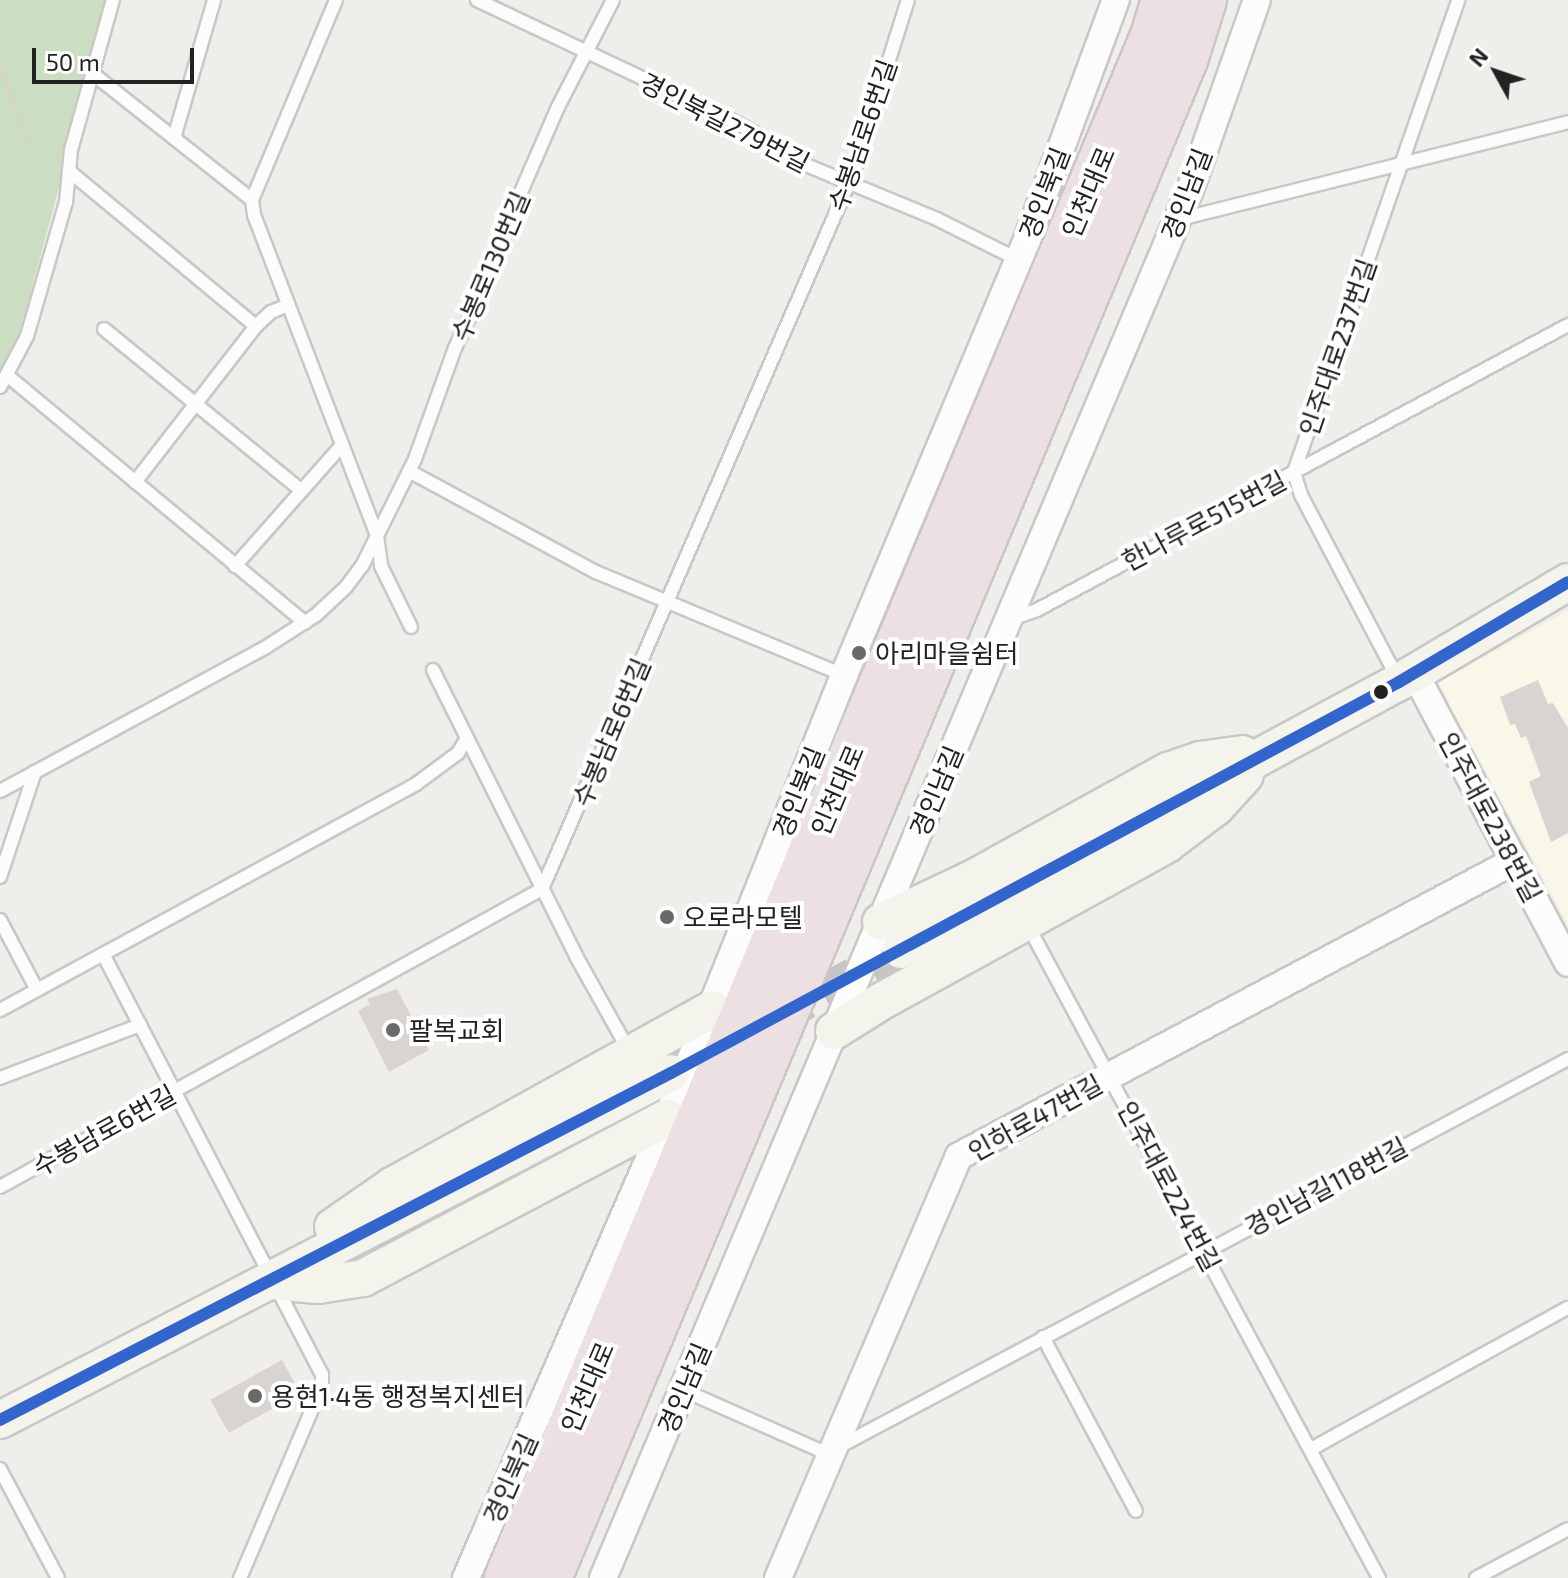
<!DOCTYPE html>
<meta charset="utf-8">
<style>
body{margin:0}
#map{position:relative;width:1568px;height:1578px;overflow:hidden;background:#f0eeeb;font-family:"Exo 2","Noto Sans KR",sans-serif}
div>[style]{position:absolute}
.education>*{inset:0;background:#f8f7e8}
.forest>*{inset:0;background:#cbdec1}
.building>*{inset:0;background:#d7d4d2;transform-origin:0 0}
.secondary-tunnel>*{height:36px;margin-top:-18px;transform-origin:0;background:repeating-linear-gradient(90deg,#c7c5c3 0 36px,transparent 0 54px)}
.path>*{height:4px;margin-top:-2px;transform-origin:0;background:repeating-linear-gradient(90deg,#dccecd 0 4px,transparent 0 8px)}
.roads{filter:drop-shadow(2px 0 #c9c8c7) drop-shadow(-2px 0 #c9c8c7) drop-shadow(0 2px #c9c8c7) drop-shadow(0 -2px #c9c8c7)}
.lane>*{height:12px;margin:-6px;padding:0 6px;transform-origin:6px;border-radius:6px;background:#fdfcfc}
.street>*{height:26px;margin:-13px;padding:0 13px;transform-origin:13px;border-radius:13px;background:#fdfcfc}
.secondary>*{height:36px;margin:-18px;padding:0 18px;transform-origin:18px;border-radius:18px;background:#f4f4ed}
.highway>*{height:44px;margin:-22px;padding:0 22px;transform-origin:22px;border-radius:22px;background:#ece0e2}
.bus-1>*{height:12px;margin:-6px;padding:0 6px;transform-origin:6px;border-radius:6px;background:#36c}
.dots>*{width:22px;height:22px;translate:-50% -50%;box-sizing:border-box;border:4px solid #fff;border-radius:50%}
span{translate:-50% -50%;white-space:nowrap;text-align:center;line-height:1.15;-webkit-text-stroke:8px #fff;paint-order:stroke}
.street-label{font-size:26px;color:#222}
.poi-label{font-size:26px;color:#222}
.left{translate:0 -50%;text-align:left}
.north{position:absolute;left:1456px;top:32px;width:80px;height:80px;-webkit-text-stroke:6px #fff;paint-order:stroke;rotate:310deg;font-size:22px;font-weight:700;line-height:32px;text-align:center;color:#222}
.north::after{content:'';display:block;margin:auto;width:28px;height:36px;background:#222;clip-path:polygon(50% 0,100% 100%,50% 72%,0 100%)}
.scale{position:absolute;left:32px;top:48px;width:162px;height:36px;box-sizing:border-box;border:4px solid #222;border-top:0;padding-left:10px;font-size:24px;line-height:28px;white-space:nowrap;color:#222;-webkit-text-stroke:6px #fff;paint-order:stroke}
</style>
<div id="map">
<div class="education">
<div style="clip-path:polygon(1568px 611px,1568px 925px,1438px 682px)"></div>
</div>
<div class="forest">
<div style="clip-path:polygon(0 0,110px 0,8px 376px,0 385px)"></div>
</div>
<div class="building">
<div style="clip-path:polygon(1538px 680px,1548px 704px,1553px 703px,1568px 728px,1568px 833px,1551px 842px,1529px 782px,1541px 776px,1526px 736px,1521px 738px,1515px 724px,1510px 725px,1500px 697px)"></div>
<div style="clip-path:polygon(397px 989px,429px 1050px,389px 1072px,358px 1011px,370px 1004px,367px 999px)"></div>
<div style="left:282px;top:1360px;width:38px;height:82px;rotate:61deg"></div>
</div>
<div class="secondary-tunnel">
<div style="left:775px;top:1018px;width:143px;rotate:-28.4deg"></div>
</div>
<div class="path">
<div style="left:0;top:68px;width:86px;rotate:68.2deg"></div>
</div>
<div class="roads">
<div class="lane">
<div style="left:477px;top:0;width:283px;rotate:25.3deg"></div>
<div style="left:733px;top:121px;width:26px;rotate:29deg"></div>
<div style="left:756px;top:134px;width:28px;rotate:42deg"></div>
<div style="left:777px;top:153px;width:173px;rotate:22.4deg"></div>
<div style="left:937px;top:219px;width:92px;rotate:26.6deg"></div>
<div style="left:92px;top:73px;width:204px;rotate:38.4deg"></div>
<div style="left:252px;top:200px;width:15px;rotate:82deg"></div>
<div style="left:254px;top:215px;width:344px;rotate:69deg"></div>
<div style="left:377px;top:536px;width:30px;rotate:82deg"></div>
<div style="left:381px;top:566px;width:68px;rotate:63.8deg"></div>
<div style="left:174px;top:138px;width:144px;rotate:-73.8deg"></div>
<div style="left:69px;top:171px;width:243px;rotate:39.7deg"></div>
<div style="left:252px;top:200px;width:217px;rotate:-67.2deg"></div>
<div style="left:1180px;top:219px;width:400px;rotate:-14deg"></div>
<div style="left:104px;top:329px;width:254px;rotate:39.3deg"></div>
<div style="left:8px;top:376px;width:386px;rotate:39.7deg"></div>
<div style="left:0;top:387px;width:58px;rotate:-62.1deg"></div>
<div style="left:27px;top:336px;width:140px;rotate:-73.8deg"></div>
<div style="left:66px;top:202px;width:52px;rotate:-84.5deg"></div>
<div style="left:71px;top:150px;width:156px;rotate:-74.4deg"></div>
<div style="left:409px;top:471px;width:213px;rotate:28.4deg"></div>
<div style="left:596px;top:572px;width:269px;rotate:22.6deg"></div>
<div style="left:135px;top:482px;width:197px;rotate:-52.2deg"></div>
<div style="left:256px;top:326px;width:21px;rotate:-43deg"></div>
<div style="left:271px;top:312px;width:18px;rotate:-22deg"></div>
<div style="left:235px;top:566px;width:162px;rotate:-48.5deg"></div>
<div style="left:1011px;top:619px;width:28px;rotate:-19deg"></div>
<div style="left:1037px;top:610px;width:603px;rotate:-28.22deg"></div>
<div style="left:433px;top:670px;width:320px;rotate:63.4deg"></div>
<div style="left:576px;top:956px;width:109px;rotate:60.8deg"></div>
<div style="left:1398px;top:679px;width:208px;rotate:-117.8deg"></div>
<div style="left:1301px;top:495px;width:24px;rotate:-107deg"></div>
<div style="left:1294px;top:472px;width:500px;rotate:-70.8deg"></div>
<div style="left:0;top:791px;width:302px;rotate:-28.4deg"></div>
<div style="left:266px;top:647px;width:59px;rotate:-32.6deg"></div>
<div style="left:316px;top:615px;width:41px;rotate:-43deg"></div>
<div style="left:346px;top:587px;width:26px;rotate:-53deg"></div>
<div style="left:362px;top:566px;width:119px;rotate:-63.6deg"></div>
<div style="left:415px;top:459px;width:118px;rotate:-70.2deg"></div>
<div style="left:455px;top:348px;width:92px;rotate:-64.8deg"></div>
<div style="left:494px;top:265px;width:78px;rotate:-69.7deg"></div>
<div style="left:521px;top:192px;width:93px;rotate:-66.5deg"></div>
<div style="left:558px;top:107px;width:120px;rotate:-62.8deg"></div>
<div style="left:0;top:877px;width:111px;rotate:-71.6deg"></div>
<div style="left:0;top:920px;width:79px;rotate:62.1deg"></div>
<div style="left:1027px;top:924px;width:743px;rotate:61.71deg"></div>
<div style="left:103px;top:954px;width:474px;rotate:62.5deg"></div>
<div style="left:322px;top:1374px;width:12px;rotate:90deg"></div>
<div style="left:322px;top:1386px;width:209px;rotate:113.1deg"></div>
<div style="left:0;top:1010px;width:473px;rotate:-28.5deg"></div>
<div style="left:416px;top:784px;width:52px;rotate:-36.4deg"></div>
<div style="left:458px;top:753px;width:17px;rotate:-59deg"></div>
<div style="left:0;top:1078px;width:150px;rotate:-20.7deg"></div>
<div style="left:0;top:1187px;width:619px;rotate:-28.8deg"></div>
<div style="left:542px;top:889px;width:783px;rotate:-66.51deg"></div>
<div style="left:854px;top:171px;width:179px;rotate:-72.5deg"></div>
<div style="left:1043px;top:1337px;width:197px;rotate:61.9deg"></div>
<div style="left:683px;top:1390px;width:149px;rotate:23.8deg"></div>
<div style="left:819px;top:1450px;width:14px"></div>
<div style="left:833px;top:1450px;width:833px;rotate:-28.01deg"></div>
<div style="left:1311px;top:1449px;width:293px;rotate:-28.8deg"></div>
<div style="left:0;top:1469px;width:123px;rotate:62deg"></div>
<div style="left:1476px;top:1578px;width:104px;rotate:-28deg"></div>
</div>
<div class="street">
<div style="left:1414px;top:672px;width:329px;rotate:62.1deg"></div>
<div style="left:466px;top:1578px;width:502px;rotate:-66.4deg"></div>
<div style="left:667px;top:1118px;width:477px;rotate:-68.2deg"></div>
<div style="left:844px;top:675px;width:472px;rotate:-67.2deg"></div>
<div style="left:1027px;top:240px;width:256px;rotate:-69.7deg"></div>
<div style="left:603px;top:1578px;width:1507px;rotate:-67.08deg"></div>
<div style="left:1190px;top:190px;width:201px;rotate:-70.6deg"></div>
<div style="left:778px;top:1578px;width:459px;rotate:-66.8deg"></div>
<div style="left:959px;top:1156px;width:629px;rotate:-27.99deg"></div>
</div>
<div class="secondary">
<div style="left:881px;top:922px;width:103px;rotate:-25.3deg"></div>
<div style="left:974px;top:878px;width:222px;rotate:-28.9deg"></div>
<div style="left:1168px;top:771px;width:34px;rotate:-19deg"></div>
<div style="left:1200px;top:760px;width:43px;rotate:-7.9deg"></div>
<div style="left:901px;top:950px;width:566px;rotate:-28.29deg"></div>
<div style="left:1399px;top:682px;width:196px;rotate:-30.6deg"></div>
<div style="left:834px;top:1031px;width:54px;rotate:-32.2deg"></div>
<div style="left:880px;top:1002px;width:328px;rotate:-28.8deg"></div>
<div style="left:1167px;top:844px;width:61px;rotate:-37.1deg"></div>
<div style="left:1216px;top:807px;width:43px;rotate:-47.8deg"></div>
<div style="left:333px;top:1227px;width:72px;rotate:-34.8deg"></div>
<div style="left:392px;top:1186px;width:366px;rotate:-28.9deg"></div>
<div style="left:271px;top:1281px;width:47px;rotate:4.9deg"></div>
<div style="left:318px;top:1285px;width:46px;rotate:-8.8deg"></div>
<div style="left:363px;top:1278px;width:344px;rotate:-27.8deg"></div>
<div style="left:0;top:1420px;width:755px;rotate:-27.35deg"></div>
</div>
<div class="highway">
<div style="left:507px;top:1578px;width:1672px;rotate:-67.27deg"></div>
<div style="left:1153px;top:36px;width:38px;rotate:-73deg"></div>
<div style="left:549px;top:1578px;width:1646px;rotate:-67.27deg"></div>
<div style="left:1185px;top:60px;width:63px;rotate:-72.4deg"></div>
</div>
</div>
<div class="bus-1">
<div style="left:0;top:1420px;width:755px;rotate:-27.35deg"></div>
<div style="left:671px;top:1073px;width:826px;rotate:-28.24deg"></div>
<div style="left:1399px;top:682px;width:196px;rotate:-30.6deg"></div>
</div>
<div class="dots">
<div style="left:859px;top:653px;background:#6a6968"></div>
<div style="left:1381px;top:692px;background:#222"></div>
<div style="left:667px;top:917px;background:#6a6968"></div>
<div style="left:393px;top:1030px;background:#6a6968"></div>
<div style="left:255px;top:1396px;background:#6a6968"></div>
</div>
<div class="street-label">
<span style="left:725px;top:122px;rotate:27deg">경인북길279번길</span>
<span style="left:862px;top:135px;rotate:-71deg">수봉남로6번길</span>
<span style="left:1088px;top:192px;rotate:-67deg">인천대로</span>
<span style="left:1044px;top:193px;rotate:-69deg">경인북길</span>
<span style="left:1186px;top:194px;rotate:-69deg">경인남길</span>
<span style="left:490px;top:266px;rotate:-67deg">수봉로130번길</span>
<span style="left:1337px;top:347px;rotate:-71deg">인주대로237번길</span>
<span style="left:1204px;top:520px;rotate:-28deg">한나루로515번길</span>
<span style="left:611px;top:732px;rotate:-67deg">수봉남로6번길</span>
<span style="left:837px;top:790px;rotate:-67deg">인천대로</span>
<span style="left:936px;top:791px;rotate:-67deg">경인남길</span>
<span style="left:798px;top:792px;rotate:-68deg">경인북길</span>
<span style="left:1491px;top:817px;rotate:62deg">인주대로238번길</span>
<span style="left:1035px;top:1117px;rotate:-29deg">인하로47번길</span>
<span style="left:104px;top:1130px;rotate:-29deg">수봉남로6번길</span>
<span style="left:1170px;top:1186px;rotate:62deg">인주대로224번길</span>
<span style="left:1326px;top:1186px;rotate:-28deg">경인남길118번길</span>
<span style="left:587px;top:1387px;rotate:-67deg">인천대로</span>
<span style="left:684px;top:1388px;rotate:-67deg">경인남길</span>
<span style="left:510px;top:1478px;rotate:-66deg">경인북길</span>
</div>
<div class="poi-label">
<span class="left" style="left:875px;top:653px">아리마을쉼터</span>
<span class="left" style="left:683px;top:917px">오로라모텔</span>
<span class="left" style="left:409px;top:1030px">팔복교회</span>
<span class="left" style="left:271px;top:1396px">용현1·4동 행정복지센터</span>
</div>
<div class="north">N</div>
<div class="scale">50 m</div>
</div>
